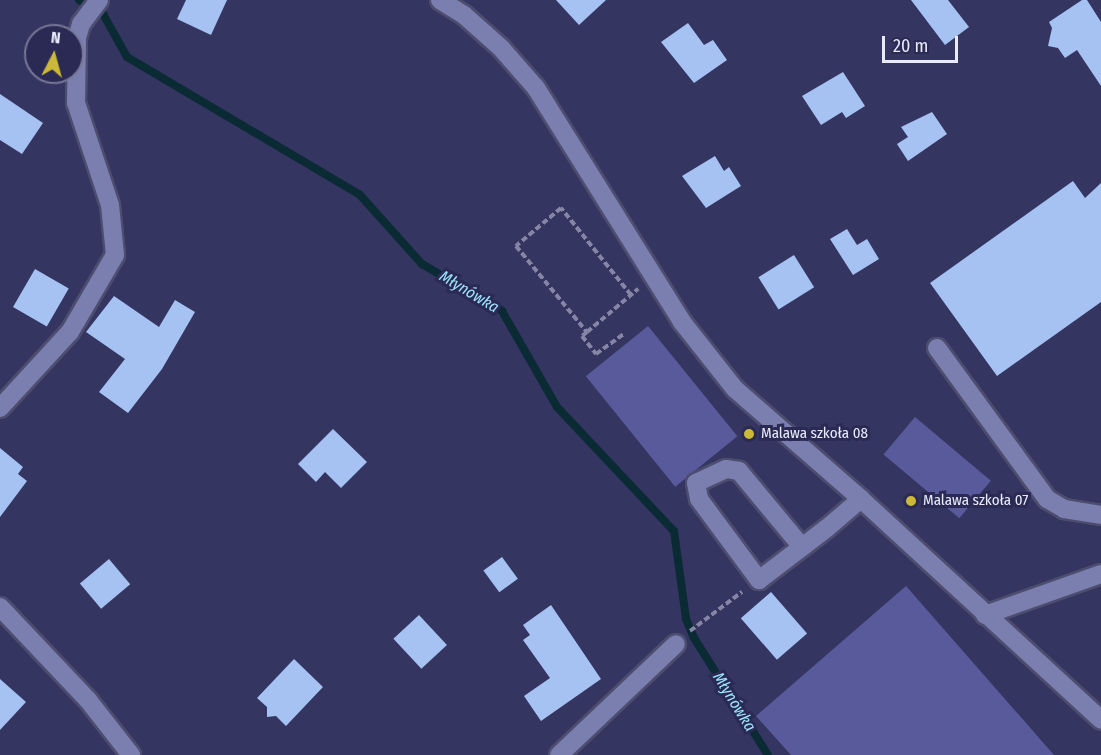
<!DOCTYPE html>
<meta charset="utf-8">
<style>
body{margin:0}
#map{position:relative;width:1101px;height:755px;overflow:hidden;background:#343560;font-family:"Fira Sans Condensed",sans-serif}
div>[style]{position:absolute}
.green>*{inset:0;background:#595a9b;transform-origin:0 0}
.stream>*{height:8px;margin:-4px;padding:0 4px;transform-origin:4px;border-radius:4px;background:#0a2a34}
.building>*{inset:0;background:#a6c2f2;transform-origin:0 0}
.path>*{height:4px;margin-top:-2px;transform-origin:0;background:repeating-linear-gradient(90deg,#8586a5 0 6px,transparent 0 9px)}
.roads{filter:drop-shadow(2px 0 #4d4d6f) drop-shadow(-2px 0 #4d4d6f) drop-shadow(0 2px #4d4d6f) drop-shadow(0 -2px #4d4d6f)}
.minor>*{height:18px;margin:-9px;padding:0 9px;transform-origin:9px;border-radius:9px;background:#7b7fb0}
.dots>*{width:16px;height:16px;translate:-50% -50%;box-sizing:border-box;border:3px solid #2a2a54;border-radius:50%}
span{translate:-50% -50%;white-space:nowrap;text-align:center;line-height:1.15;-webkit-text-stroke:6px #2a2a54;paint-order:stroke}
.poi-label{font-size:15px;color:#e9ebfb}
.left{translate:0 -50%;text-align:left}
.water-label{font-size:16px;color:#9ce5fd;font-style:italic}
.north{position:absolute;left:24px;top:24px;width:60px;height:60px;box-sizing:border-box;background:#2a2a54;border:2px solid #767797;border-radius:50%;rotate:6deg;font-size:16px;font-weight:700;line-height:24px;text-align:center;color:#e9ebfb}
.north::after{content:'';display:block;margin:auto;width:21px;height:27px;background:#ccb939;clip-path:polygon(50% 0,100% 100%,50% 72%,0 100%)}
.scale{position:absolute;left:882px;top:36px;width:76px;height:27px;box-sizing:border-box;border:3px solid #e9ebfb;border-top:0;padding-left:8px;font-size:18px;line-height:21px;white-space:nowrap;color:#e9ebfb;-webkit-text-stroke:4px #2a2a54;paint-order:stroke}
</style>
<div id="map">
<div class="green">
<div style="left:648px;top:326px;width:142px;height:80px;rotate:51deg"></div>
<div style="left:915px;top:417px;width:99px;height:49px;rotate:40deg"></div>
<div style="clip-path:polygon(906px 586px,1054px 755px,791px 755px,756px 716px)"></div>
</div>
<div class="stream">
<div style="left:79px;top:0;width:28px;rotate:30deg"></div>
<div style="left:103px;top:14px;width:49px;rotate:60.8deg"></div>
<div style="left:127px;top:57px;width:271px;rotate:30.6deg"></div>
<div style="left:360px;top:195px;width:93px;rotate:48.1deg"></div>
<div style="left:422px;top:264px;width:93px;rotate:30.4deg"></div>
<div style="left:502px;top:311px;width:111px;rotate:60.2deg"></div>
<div style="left:557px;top:407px;width:170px;rotate:46.7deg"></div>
<div style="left:674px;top:531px;width:89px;rotate:82.2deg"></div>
<div style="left:686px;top:619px;width:21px;rotate:67deg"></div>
<div style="left:694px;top:638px;width:138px;rotate:57.7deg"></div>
</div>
<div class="building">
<div style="clip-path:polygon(186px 0,227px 0,211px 35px,177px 19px)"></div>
<div style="clip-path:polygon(556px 0,606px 0,579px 25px)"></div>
<div style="clip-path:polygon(911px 0,948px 0,969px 27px,945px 45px)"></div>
<div style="clip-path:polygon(1082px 0,1087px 0,1101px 22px,1101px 86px,1077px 50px,1065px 58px,1058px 48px,1048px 46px,1052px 28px,1049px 22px)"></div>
<div style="clip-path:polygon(688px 23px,704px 45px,713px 40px,727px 60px,694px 83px,661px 42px)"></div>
<div style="clip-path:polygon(843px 72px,865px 106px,846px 118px,842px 112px,821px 125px,802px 96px)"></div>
<div style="clip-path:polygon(0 94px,43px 123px,22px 154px,0 140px)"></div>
<div style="clip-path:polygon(932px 112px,947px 134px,908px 161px,897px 144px,908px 137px,901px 127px)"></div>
<div style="clip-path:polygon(715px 156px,724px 171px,729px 167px,741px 186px,706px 208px,682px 176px)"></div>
<div style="clip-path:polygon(1073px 181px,1085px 198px,1101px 183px,1101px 302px,997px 376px,930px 283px)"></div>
<div style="clip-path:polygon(847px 229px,857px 245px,867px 239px,879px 259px,853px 275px,830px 239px)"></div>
<div style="left:794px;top:255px;width:38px;height:42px;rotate:58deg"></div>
<div style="left:35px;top:269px;width:39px;height:44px;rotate:30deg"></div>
<div style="clip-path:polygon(114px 296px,159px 327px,175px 300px,195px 312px,162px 369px,128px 413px,99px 392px,125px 359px,86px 332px)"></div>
<div style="clip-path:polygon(333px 429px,367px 462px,341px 488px,325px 472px,316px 482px,298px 464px)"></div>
<div style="clip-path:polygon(0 448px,23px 467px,18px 474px,27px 481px,0 517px)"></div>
<div style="left:502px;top:557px;width:27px;height:23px;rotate:54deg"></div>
<div style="left:109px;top:559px;width:33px;height:38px;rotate:50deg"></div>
<div style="left:771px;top:592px;width:55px;height:40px;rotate:49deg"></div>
<div style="clip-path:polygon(551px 605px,601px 679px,541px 721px,524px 696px,550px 678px,523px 640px,530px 635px,523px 625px)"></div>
<div style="left:419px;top:615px;width:41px;height:35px;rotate:47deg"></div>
<div style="clip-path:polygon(294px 659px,323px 687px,286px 726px,276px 716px,267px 717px,267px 707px,257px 698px)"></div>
<div style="clip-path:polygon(0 679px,26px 702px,0 730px)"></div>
</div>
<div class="path">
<div style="left:631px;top:295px;width:112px;rotate:-128.8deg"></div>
<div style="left:561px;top:208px;width:59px;rotate:139.8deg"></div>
<div style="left:516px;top:246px;width:112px;rotate:50.5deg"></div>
<div style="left:587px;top:332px;width:67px;rotate:-40.1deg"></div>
<div style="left:587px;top:332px;width:6px;rotate:141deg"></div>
<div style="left:582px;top:336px;width:23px;rotate:52deg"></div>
<div style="left:596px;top:354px;width:34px;rotate:-36deg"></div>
<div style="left:690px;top:631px;width:65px;rotate:-36.9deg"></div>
</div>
<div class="roads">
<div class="minor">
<div style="left:440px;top:0;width:28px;rotate:32deg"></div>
<div style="left:464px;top:15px;width:50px;rotate:41.7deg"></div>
<div style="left:501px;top:48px;width:53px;rotate:48.8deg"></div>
<div style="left:536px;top:88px;width:276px;rotate:58deg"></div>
<div style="left:682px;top:322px;width:85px;rotate:51.7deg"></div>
<div style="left:735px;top:389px;width:167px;rotate:41.1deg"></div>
<div style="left:861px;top:499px;width:326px;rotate:42.6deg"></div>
<div style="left:937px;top:348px;width:187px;rotate:53.9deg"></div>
<div style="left:1047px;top:499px;width:20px;rotate:30deg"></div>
<div style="left:1064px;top:509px;width:37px;rotate:9deg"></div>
<div style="left:0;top:408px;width:103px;rotate:-47.4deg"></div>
<div style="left:70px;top:332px;width:89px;rotate:-59.7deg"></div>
<div style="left:115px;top:255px;width:50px;rotate:-95.7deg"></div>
<div style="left:110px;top:205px;width:108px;rotate:-108.4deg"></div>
<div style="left:76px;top:103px;width:65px;rotate:-89.1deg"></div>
<div style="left:77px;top:38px;width:15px;rotate:-74deg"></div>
<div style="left:81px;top:24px;width:30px;rotate:-53deg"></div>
<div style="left:802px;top:547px;width:99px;rotate:-129.7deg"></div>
<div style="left:739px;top:471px;width:13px;rotate:-171deg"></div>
<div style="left:726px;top:469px;width:33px;rotate:155deg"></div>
<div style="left:696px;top:483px;width:16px;rotate:79deg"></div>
<div style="left:699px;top:499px;width:101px;rotate:53.5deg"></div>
<div style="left:759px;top:580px;width:86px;rotate:-37.4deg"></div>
<div style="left:827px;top:528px;width:45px;rotate:-40.5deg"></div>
<div style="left:0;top:607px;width:128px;rotate:46.6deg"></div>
<div style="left:88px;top:700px;width:70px;rotate:52deg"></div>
<div style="left:985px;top:615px;width:123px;rotate:-19.5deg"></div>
<div style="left:559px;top:755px;width:161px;rotate:-43.5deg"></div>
</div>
</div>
<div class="dots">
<div style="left:749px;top:434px;background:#ccb939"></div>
<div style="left:911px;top:501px;background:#ccb939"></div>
</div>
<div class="poi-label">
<span class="left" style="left:761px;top:434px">Malawa szkoła 08</span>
<span class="left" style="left:923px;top:501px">Malawa szkoła 07</span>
</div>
<div class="water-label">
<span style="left:469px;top:292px;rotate:31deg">Młynówka</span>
<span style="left:734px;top:702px;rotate:58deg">Młynówka</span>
</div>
<div class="north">N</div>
<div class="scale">20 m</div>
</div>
